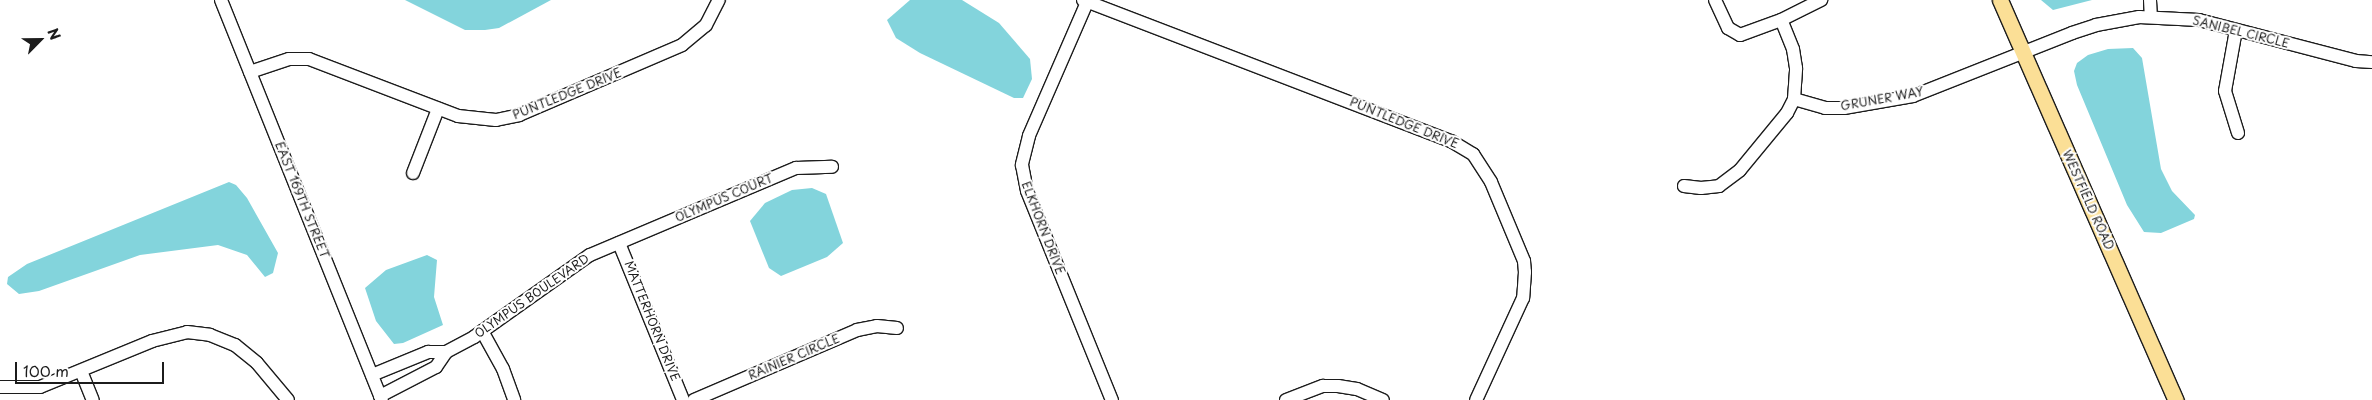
<!DOCTYPE html>
<style>
body{margin:0}
#map{position:relative;width:2372px;height:400px;overflow:hidden;background:#fff;font-family:"Playpen Sans",sans-serif}
div>[style]{position:absolute}
.water>*{inset:0;background:#83d4dc}
.roads{filter:drop-shadow(1px 0 #1c1c1c) drop-shadow(-1px 0 #1c1c1c) drop-shadow(0 1px #1c1c1c) drop-shadow(0 -1px #1c1c1c)}
.minor>*{height:12px;margin:-6px;padding:0 6px;transform-origin:6px;border-radius:6px;background:#fff}
.major>*{height:15px;margin:-7.5px;padding:0 7.5px;transform-origin:7.5px;border-radius:7.5px;background:#fbdf96}
span{translate:-50% -50%;white-space:nowrap;text-align:center;line-height:1.15;-webkit-text-stroke:4px #fff;paint-order:stroke}
.street-label{font-size:12px;color:#1c1c1c}
.north{position:absolute;left:15px;top:15px;width:50px;height:50px;-webkit-text-stroke:4px #fff;paint-order:stroke;rotate:67deg;font-size:14px;font-weight:700;line-height:20px;text-align:center;color:#1c1c1c}
.north::after{content:'';display:block;margin:auto;width:18px;height:22px;background:#1c1c1c;clip-path:polygon(50% 0,100% 100%,50% 72%,0 100%)}
.scale{position:absolute;left:15px;top:362px;width:149px;height:22px;box-sizing:border-box;border:2px solid #1c1c1c;border-top:0;padding-left:6px;font-size:15px;line-height:18px;white-space:nowrap;color:#1c1c1c;-webkit-text-stroke:4px #fff;paint-order:stroke}
</style>
<div id="map">
<div class="water">
<div style="clip-path:polygon(405px 0,551px 0,499px 28px,485px 30px,465px 30px)"></div>
<div style="clip-path:polygon(910px 0,962px 0,999px 23px,1030px 59px,1032px 79px,1023px 98px,1014px 98px,920px 53px,896px 38px,887px 20px)"></div>
<div style="clip-path:polygon(2041px 0,2092px 0,2053px 10px)"></div>
<div style="clip-path:polygon(2133px 48px,2142px 58px,2161px 169px,2172px 191px,2195px 215px,2194px 219px,2161px 233px,2144px 232px,2127px 205px,2077px 85px,2074px 71px,2077px 63px,2088px 55px,2108px 49px)"></div>
<div style="clip-path:polygon(229px 182px,236px 185px,247px 198px,278px 253px,273px 273px,265px 277px,247px 255px,218px 245px,140px 255px,39px 291px,19px 294px,7px 284px,8px 277px,27px 264px)"></div>
<div style="clip-path:polygon(812px 188px,826px 194px,843px 243px,827px 257px,781px 276px,769px 268px,750px 221px,765px 203px,792px 190px)"></div>
<div style="clip-path:polygon(427px 255px,437px 260px,434px 297px,443px 325px,403px 343px,394px 344px,376px 321px,365px 288px,386px 270px)"></div>
</div>
<div class="roads">
<div class="minor">
<div style="left:221px;top:0;width:431px;rotate:68.1deg"></div>
<div style="left:1083px;top:0;width:394px;rotate:21deg"></div>
<div style="left:1451px;top:141px;width:26px;rotate:31deg"></div>
<div style="left:1473px;top:154px;width:33px;rotate:57deg"></div>
<div style="left:1491px;top:182px;width:86px;rotate:67.3deg"></div>
<div style="left:1524px;top:261px;width:11px;rotate:85deg"></div>
<div style="left:1525px;top:272px;width:26px;rotate:94deg"></div>
<div style="left:1523px;top:298px;width:112px;rotate:114.7deg"></div>
<div style="left:1088px;top:0;width:148px;rotate:113.5deg"></div>
<div style="left:1029px;top:136px;width:30px;rotate:104deg"></div>
<div style="left:1022px;top:165px;width:26px;rotate:79deg"></div>
<div style="left:1027px;top:191px;width:226px;rotate:67.9deg"></div>
<div style="left:1715px;top:0;width:31px;rotate:65deg"></div>
<div style="left:1728px;top:28px;width:14px;rotate:30deg"></div>
<div style="left:1740px;top:35px;width:44px;rotate:-20.1deg"></div>
<div style="left:1781px;top:20px;width:45px;rotate:-26.6deg"></div>
<div style="left:2150px;top:0;width:17px;rotate:87deg"></div>
<div style="left:2236px;top:30px;width:62px;rotate:100.2deg"></div>
<div style="left:2225px;top:91px;width:44px;rotate:72.8deg"></div>
<div style="left:250px;top:72px;width:41px;rotate:-18.4deg"></div>
<div style="left:289px;top:59px;width:20px"></div>
<div style="left:309px;top:59px;width:160px;rotate:20.9deg"></div>
<div style="left:458px;top:116px;width:38px;rotate:6deg"></div>
<div style="left:496px;top:120px;width:24px;rotate:-12deg"></div>
<div style="left:519px;top:115px;width:177px;rotate:-23.2deg"></div>
<div style="left:682px;top:45px;width:31px;rotate:-40deg"></div>
<div style="left:706px;top:25px;width:28px;rotate:-63deg"></div>
<div style="left:1794px;top:99px;width:32px;rotate:16deg"></div>
<div style="left:1825px;top:108px;width:19px"></div>
<div style="left:1844px;top:108px;width:70px;rotate:-9.9deg"></div>
<div style="left:1913px;top:96px;width:171px;rotate:-21.6deg"></div>
<div style="left:2072px;top:33px;width:25px;rotate:-18deg"></div>
<div style="left:2096px;top:25px;width:44px;rotate:-10.5deg"></div>
<div style="left:2139px;top:17px;width:60px;rotate:2.9deg"></div>
<div style="left:2199px;top:20px;width:162px;rotate:14.6deg"></div>
<div style="left:2356px;top:61px;width:16px;rotate:4deg"></div>
<div style="left:413px;top:173px;width:69px;rotate:-68.7deg"></div>
<div style="left:1684px;top:186px;width:17px;rotate:7deg"></div>
<div style="left:1701px;top:188px;width:18px;rotate:-6deg"></div>
<div style="left:1719px;top:186px;width:26px;rotate:-37deg"></div>
<div style="left:1740px;top:170px;width:74px;rotate:-50.5deg"></div>
<div style="left:1787px;top:113px;width:16px;rotate:-63deg"></div>
<div style="left:1794px;top:99px;width:31px;rotate:-86deg"></div>
<div style="left:1796px;top:68px;width:19px;rotate:-99deg"></div>
<div style="left:1793px;top:49px;width:31px;rotate:-112deg"></div>
<div style="left:619px;top:243px;width:170px;rotate:67.8deg"></div>
<div style="left:482px;top:331px;width:43px;rotate:61.1deg"></div>
<div style="left:503px;top:369px;width:33px;rotate:70deg"></div>
<div style="left:81px;top:371px;width:31px;rotate:68deg"></div>
<div style="left:372px;top:375px;width:61px;rotate:-22.3deg"></div>
<div style="left:428px;top:352px;width:18px"></div>
<div style="left:446px;top:352px;width:32px;rotate:-28deg"></div>
<div style="left:474px;top:337px;width:142px;rotate:-35.3deg"></div>
<div style="left:590px;top:255px;width:224px;rotate:-22.9deg"></div>
<div style="left:796px;top:168px;width:36px;rotate:-2deg"></div>
<div style="left:0;top:387px;width:40px"></div>
<div style="left:40px;top:387px;width:121px;rotate:-22.3deg"></div>
<div style="left:152px;top:341px;width:36px;rotate:-14deg"></div>
<div style="left:187px;top:332px;width:23px;rotate:7deg"></div>
<div style="left:210px;top:335px;width:27px;rotate:22deg"></div>
<div style="left:235px;top:345px;width:28px;rotate:39deg"></div>
<div style="left:257px;top:363px;width:48px;rotate:50deg"></div>
<div style="left:380px;top:396px;width:63px;rotate:-27.4deg"></div>
<div style="left:436px;top:367px;width:18px;rotate:-56deg"></div>
<div style="left:694px;top:400px;width:177px;rotate:-23.2deg"></div>
<div style="left:857px;top:330px;width:20px;rotate:-11deg"></div>
<div style="left:877px;top:326px;width:20px;rotate:6deg"></div>
<div style="left:1286px;top:400px;width:40px;rotate:-21deg"></div>
<div style="left:1323px;top:386px;width:15px"></div>
<div style="left:1338px;top:386px;width:19px;rotate:9deg"></div>
<div style="left:1357px;top:389px;width:28px;rotate:23deg"></div>
</div>
<div class="major">
<div style="left:2000px;top:0;width:437px;rotate:66.3deg"></div>
</div>
</div>
<div class="street-label">
<span style="left:2241px;top:32px;rotate:14deg">SANIBEL CIRCLE</span>
<span style="left:567px;top:94px;rotate:-22deg">PUNTLEDGE DRIVE</span>
<span style="left:1882px;top:99px;rotate:-10deg">GRUNER WAY</span>
<span style="left:1404px;top:123px;rotate:22deg">PUNTLEDGE DRIVE</span>
<span style="left:724px;top:198px;rotate:-23deg">OLYMPUS COURT</span>
<span style="left:302px;top:200px;rotate:68deg">EAST 169TH STREET</span>
<span style="left:2088px;top:200px;rotate:66deg">WESTFIELD ROAD</span>
<span style="left:1043px;top:228px;rotate:69deg">ELKHORN DRIVE</span>
<span style="left:532px;top:296px;rotate:-35deg">OLYMPUS BOULEVARD</span>
<span style="left:652px;top:321px;rotate:68deg">MATTERHORN DRIVE</span>
<span style="left:794px;top:357px;rotate:-23deg">RAINIER CIRCLE</span>
</div>
<div class="north">N</div>
<div class="scale">100 m</div>
</div>
